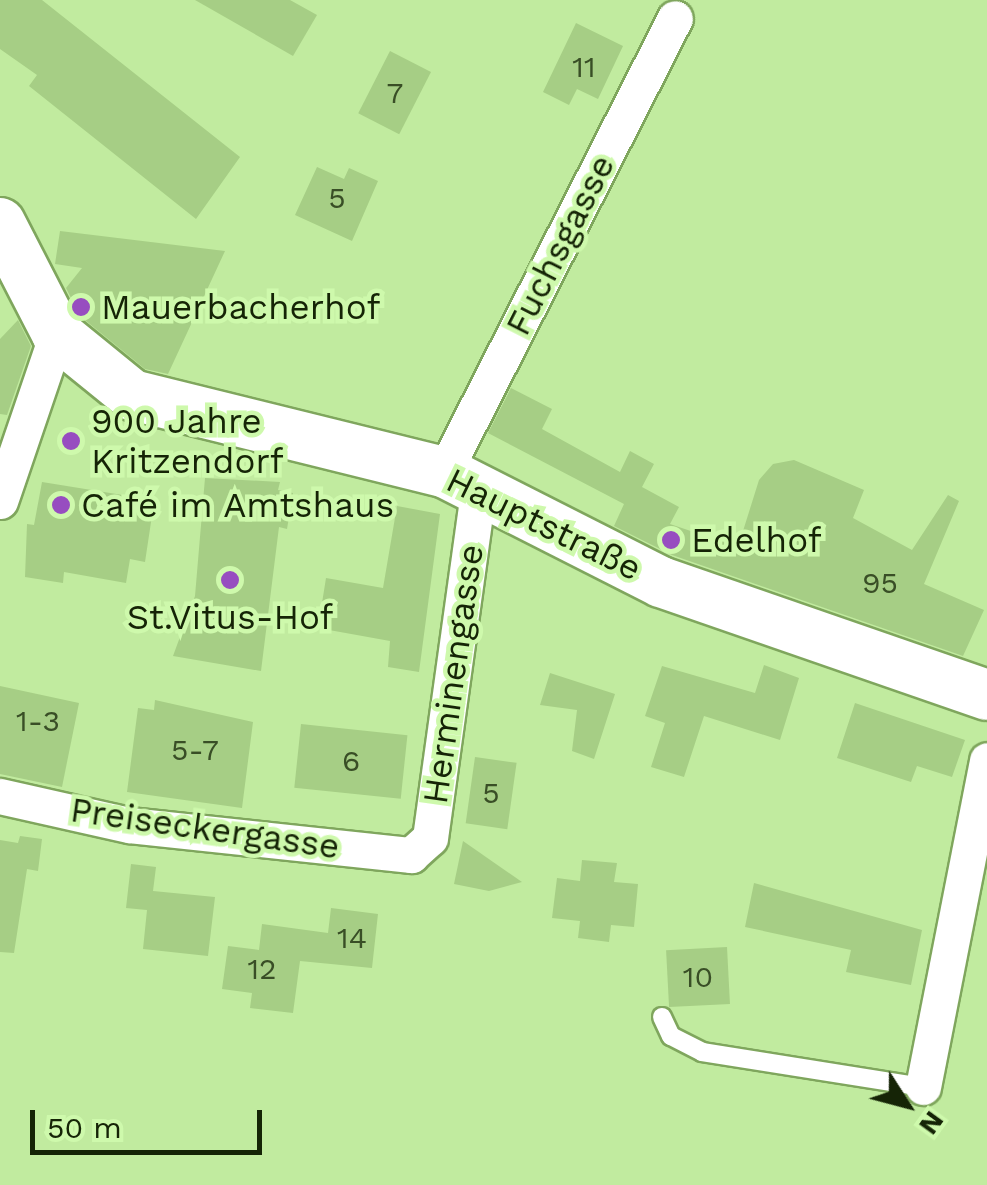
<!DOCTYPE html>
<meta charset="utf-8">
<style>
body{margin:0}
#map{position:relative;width:987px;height:1185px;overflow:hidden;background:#c1eb9f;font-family:"Work Sans",sans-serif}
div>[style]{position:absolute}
.building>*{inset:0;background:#a6ce85;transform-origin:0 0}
.roads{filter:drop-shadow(2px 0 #7fa65d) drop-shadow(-2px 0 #7fa65d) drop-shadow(0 2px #7fa65d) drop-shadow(0 -2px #7fa65d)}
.lane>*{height:18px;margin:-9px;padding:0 9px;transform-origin:9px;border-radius:9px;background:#fff}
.street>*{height:35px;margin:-17.5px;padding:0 17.5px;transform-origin:17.5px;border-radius:17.5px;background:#fff}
.secondary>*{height:50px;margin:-25px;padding:0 25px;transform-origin:25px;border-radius:25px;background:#fff}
.dots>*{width:28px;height:28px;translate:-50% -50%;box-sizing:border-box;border:5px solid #cef9ac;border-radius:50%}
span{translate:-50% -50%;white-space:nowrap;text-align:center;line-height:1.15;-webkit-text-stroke:9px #cef9ac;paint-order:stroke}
.number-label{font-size:30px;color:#394e26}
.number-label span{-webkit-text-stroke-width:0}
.street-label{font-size:35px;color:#152406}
.poi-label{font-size:35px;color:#152406}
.left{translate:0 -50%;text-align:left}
.north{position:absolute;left:857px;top:1055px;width:100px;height:100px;-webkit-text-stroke:8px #cef9ac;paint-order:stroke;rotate:126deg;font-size:28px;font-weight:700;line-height:40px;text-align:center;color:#152406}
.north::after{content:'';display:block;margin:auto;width:35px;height:45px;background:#152406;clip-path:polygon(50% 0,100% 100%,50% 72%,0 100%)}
.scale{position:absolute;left:30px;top:1110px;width:232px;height:45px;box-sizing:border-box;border:5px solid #152406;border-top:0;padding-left:12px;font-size:30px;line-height:35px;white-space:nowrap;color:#152406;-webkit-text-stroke:8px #cef9ac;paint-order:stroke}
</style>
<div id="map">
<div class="building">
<div style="clip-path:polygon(0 0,42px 0,240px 157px,196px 219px,29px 86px,37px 75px,0 49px)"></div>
<div style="clip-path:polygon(195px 0,290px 0,317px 15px,293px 56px)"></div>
<div style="clip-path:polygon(576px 23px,623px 46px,598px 99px,577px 89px,569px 105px,543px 92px)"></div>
<div style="left:390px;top:51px;width:46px;height:70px;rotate:27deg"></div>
<div style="clip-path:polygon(317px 167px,344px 179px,349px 168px,378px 181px,352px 241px,295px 215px)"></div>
<div style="clip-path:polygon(60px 231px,225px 251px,168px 374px,145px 369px,80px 316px,66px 288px,82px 268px,55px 264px)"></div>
<div style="clip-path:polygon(18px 320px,31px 346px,7px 415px,0 414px,0 339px)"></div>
<div style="clip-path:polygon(511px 388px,552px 409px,542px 429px,620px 472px,630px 451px,654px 464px,642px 487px,679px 507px,670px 524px,738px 547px,759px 480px,773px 464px,794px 460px,864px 490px,853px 518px,912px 550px,948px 495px,959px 501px,924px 584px,984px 610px,963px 656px,672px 555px,614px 526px,624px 504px,488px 433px)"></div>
<div style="clip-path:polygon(205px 478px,280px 482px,278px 490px,293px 493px,287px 529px,279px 527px,261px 671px,173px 656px,195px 596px)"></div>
<div style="clip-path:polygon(42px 482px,141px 498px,139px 507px,153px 509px,145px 562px,130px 559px,126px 583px,64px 572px,63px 583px,25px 577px,27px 524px,34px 525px)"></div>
<div style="clip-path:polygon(397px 506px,440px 514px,419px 672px,388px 667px,390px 641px,318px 628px,326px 578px,383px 588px)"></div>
<div style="clip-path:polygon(764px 665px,799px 678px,780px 740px,704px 716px,684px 777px,651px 767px,665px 723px,645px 716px,662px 666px,755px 693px)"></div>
<div style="clip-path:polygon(550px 673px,615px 694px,594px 759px,572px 751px,577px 710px,540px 705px)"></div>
<div style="clip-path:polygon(0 686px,79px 703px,62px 787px,0 774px)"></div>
<div style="clip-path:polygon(155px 700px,253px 722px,242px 808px,127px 792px,138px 708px,154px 710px)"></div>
<div style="clip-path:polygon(855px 703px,965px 740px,952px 777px,917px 766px,911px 782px,837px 758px)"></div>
<div style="left:301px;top:724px;width:107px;height:64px;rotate:6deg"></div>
<div style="left:475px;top:757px;width:42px;height:67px;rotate:8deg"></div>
<div style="clip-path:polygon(20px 836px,42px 839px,38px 871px,27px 869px,14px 953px,0 952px,0 840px,18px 843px)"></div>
<div style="clip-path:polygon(463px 841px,522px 882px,489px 891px,454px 884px)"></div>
<div style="clip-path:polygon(582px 860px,617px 863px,614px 882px,638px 884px,634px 927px,611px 925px,609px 942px,578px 938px,580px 921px,552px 918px,557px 878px,580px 881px)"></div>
<div style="clip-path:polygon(131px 864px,156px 867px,153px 891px,215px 897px,208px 956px,143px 949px,147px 910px,126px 908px)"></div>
<div style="clip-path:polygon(754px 883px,922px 930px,911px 985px,846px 972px,851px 950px,745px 927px)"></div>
<div style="clip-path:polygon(331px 908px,378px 914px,372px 968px,300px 961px,293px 1013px,250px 1008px,252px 993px,222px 989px,228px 946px,259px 950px,262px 924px,328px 933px)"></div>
<div style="left:727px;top:947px;width:57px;height:61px;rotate:87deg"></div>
</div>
<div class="roads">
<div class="lane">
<div style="left:662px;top:1017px;width:21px;rotate:65deg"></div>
<div style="left:671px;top:1036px;width:35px;rotate:27deg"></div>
<div style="left:702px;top:1052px;width:224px;rotate:9deg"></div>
</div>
<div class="street">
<div style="left:444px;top:472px;width:509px;rotate:-63.03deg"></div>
<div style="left:0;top:501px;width:176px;rotate:-71.2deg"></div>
<div style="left:0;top:796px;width:132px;rotate:12.7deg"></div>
<div style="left:129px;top:825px;width:284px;rotate:6.1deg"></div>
<div style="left:411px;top:855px;width:25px;rotate:-42deg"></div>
<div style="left:430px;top:838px;width:355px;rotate:-82.1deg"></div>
<div style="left:923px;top:1087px;width:333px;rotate:-78.9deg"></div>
</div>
<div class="secondary">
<div style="left:0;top:223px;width:125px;rotate:62.8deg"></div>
<div style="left:57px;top:334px;width:97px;rotate:39.1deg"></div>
<div style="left:132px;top:395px;width:321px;rotate:13.9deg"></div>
<div style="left:444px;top:472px;width:243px;rotate:26.9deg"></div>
<div style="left:661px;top:582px;width:345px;rotate:19.1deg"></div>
</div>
</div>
<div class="dots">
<div style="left:81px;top:307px;background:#974dc0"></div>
<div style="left:71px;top:441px;background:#974dc0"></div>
<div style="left:61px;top:505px;background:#974dc0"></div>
<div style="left:671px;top:540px;background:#974dc0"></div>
<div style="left:230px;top:580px;background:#974dc0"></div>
</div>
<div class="number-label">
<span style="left:584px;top:67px">11</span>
<span style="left:395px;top:93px">7</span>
<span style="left:337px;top:198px">5</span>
<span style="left:880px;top:583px">95</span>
<span style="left:38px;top:721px">1-3</span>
<span style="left:195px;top:750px">5-7</span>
<span style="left:351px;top:761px">6</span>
<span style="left:491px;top:793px">5</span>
<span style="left:352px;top:938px">14</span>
<span style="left:262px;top:969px">12</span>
<span style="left:698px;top:977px">10</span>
</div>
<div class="street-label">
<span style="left:560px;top:245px;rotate:-63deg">Fuchsgasse</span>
<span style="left:544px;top:524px;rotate:26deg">Hauptstraße</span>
<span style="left:453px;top:674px;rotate:-82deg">Herminengasse</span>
<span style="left:205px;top:828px;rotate:8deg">Preiseckergasse</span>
</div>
<div class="poi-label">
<span class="left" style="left:101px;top:307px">Mauerbacherhof</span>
<span class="left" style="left:91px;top:441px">900 Jahre<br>Kritzendorf</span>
<span class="left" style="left:81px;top:505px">Café im Amtshaus</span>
<span class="left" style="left:691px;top:540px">Edelhof</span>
<span style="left:230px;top:617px">St.Vitus-Hof</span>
</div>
<div class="north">N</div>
<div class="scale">50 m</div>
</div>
